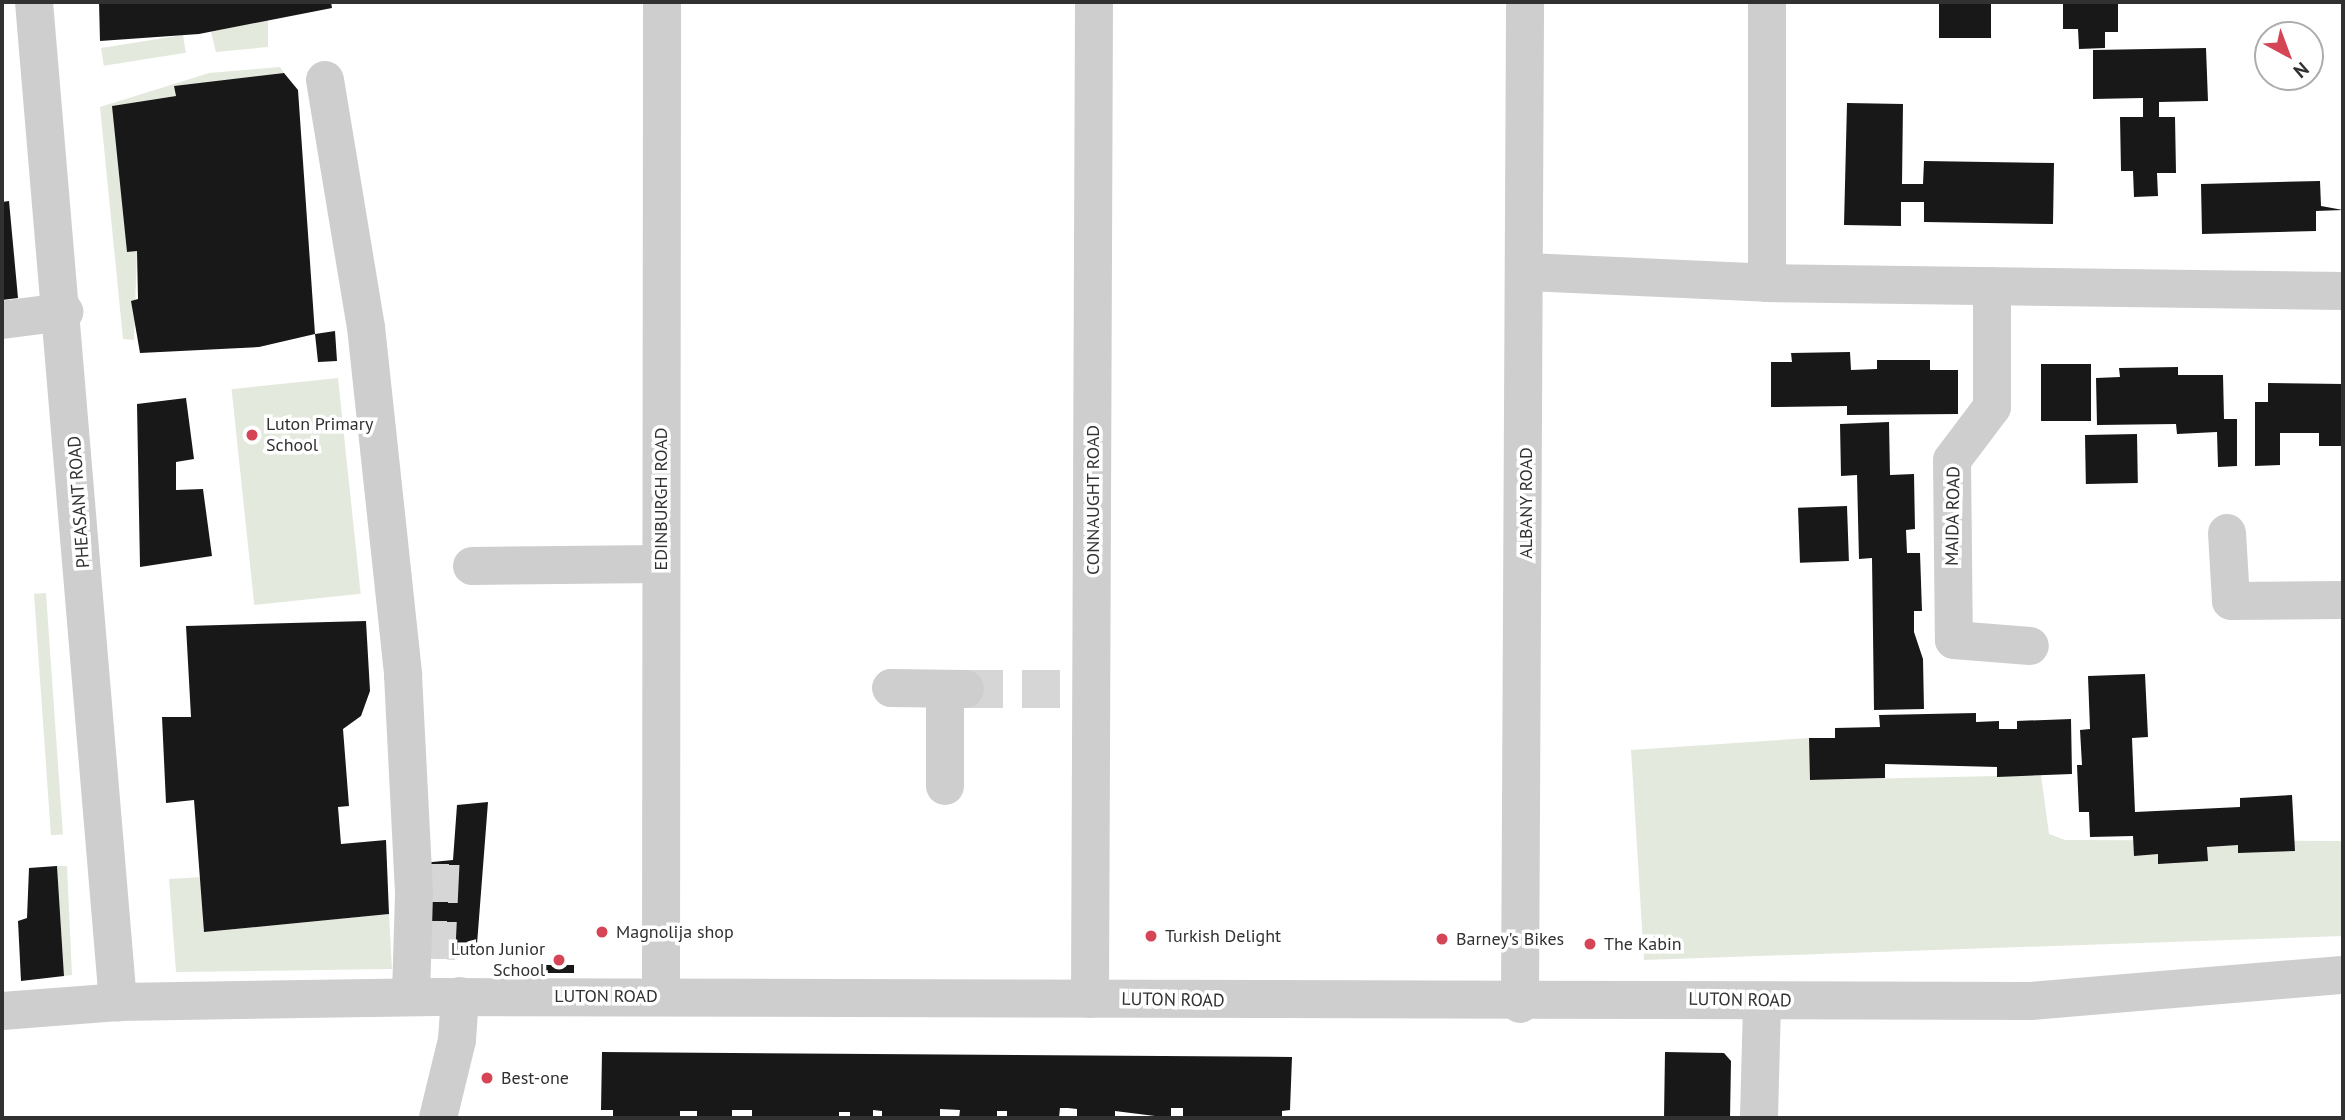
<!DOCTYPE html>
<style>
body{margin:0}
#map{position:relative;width:2345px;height:1120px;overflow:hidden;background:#fff;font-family:"PT Sans",sans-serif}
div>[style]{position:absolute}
.green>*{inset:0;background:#e4e9dd;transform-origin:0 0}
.building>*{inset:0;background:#181818;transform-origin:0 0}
.minor-tunnel>*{height:38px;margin-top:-19px;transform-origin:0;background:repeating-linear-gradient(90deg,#d6d6d6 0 38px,transparent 0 57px)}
.minor>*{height:38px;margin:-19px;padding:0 19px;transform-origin:19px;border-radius:19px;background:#cecece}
.dots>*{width:19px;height:19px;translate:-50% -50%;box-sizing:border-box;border:4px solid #fff;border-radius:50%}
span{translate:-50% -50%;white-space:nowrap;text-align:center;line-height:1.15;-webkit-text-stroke:7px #fff;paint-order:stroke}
.poi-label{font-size:18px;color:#313131}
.left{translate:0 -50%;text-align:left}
.right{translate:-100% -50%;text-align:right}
.street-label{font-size:18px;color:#313131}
.frame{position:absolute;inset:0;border:4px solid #313131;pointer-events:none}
.north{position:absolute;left:2254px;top:21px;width:70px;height:70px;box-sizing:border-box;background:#fff;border:2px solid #adadad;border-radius:50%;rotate:139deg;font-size:19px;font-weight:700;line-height:28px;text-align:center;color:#313131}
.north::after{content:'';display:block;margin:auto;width:24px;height:32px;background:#d64556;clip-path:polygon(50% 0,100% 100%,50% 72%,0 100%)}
</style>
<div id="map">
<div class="green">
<div style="clip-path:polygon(268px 19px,268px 47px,216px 52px,211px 32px)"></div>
<div style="left:183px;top:35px;width:18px;height:83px;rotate:81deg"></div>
<div style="clip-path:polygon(280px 67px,284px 73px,174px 86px,176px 96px,113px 106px,127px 252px,137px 251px,134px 340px,123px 339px,100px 107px,209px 73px)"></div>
<div style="left:338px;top:378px;width:217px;height:107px;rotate:84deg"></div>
<div style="left:46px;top:593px;width:242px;height:12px;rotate:86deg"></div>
<div style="clip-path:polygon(1809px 738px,1811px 780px,2041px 775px,2049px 834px,2065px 840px,2343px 841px,2343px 936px,1644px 960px,1631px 750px)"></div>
<div style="clip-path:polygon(57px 866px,67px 866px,72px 975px,64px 976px)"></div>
<div style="clip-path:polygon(202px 877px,204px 932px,389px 914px,392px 969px,176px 972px,169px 879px)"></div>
</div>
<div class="building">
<div style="clip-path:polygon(99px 2px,331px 2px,332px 8px,199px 34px,100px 41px)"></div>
<div style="left:1939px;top:2px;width:52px;height:36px"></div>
<div style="clip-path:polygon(2063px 2px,2118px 2px,2118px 32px,2105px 32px,2105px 48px,2079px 49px,2078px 29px,2063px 29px)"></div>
<div style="clip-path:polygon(2206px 48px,2208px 101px,2159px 102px,2159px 117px,2175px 117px,2176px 173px,2157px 173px,2158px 196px,2134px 197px,2133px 171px,2121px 171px,2120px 117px,2143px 117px,2143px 98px,2093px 99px,2093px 50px)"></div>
<div style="clip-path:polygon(284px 73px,298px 90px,315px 334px,335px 331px,337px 361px,318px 362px,315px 334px,259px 347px,140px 353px,131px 301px,138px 299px,137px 251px,127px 252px,112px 106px,176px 96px,174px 86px)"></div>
<div style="clip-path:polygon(1847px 103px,1903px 104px,1902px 184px,1923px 184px,1924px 161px,2054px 163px,2053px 224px,1924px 222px,1924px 202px,1901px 202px,1901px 226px,1844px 225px)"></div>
<div style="clip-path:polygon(2320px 181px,2321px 206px,2343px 210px,2316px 211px,2316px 231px,2202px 234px,2201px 184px)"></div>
<div style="clip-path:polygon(9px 201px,18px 298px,2px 300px,2px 202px)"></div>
<div style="clip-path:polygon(1850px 352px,1851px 370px,1877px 369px,1877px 360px,1930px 360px,1930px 370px,1958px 370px,1958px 414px,1847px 415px,1847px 406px,1771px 407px,1771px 362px,1792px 362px,1791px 353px)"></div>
<div style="left:2091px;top:364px;width:57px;height:50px;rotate:90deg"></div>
<div style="clip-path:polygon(2178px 367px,2178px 375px,2223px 375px,2224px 419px,2237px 419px,2237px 466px,2218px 467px,2217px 432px,2177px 434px,2176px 424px,2097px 425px,2096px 378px,2120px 377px,2119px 368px)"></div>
<div style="clip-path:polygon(2268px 383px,2343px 384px,2343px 446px,2319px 446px,2319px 433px,2280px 433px,2280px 465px,2255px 466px,2255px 402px,2268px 402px)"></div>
<div style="clip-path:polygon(186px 398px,194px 459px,176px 462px,176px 490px,203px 489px,212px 556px,140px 567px,137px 404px)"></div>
<div style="clip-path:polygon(1889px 422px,1890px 475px,1914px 474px,1915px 529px,1906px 530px,1907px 553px,1920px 553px,1922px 611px,1914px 611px,1914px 632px,1923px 659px,1924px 709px,1874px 710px,1872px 558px,1859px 559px,1857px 475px,1841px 476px,1840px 424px)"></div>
<div style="left:2137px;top:434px;width:49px;height:52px;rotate:89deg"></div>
<div style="left:1847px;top:506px;width:55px;height:49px;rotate:88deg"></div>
<div style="clip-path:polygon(366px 621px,370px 691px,361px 716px,343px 729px,349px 806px,338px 807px,341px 844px,386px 840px,389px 914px,204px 932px,194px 800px,166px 803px,162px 717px,191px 717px,186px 626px)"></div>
<div style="clip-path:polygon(2145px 674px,2148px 737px,2132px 738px,2135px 812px,2240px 807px,2240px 798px,2292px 795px,2295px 851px,2238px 853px,2238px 845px,2207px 847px,2208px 861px,2158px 864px,2158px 854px,2134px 856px,2133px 836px,2090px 837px,2089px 812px,2079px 812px,2077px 765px,2082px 765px,2080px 730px,2090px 729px,2088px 676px)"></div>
<div style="clip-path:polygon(1976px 713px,1976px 722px,1999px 721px,1999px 729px,2017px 729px,2017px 721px,2071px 719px,2072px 774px,1997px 777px,1997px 767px,1885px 764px,1885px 778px,1810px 780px,1809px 738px,1835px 738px,1835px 728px,1880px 727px,1879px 715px)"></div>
<div style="clip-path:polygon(488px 802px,476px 957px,425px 957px,422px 863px,453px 860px,457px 805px)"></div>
<div style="clip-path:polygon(57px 866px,64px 976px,21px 981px,18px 921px,27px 918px,29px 868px)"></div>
<div style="left:543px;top:965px;width:31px;height:8px"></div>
<div style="clip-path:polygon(602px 1052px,1292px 1057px,1290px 1110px,1282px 1111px,1282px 1118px,1183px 1118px,1183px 1108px,1171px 1108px,1171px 1118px,1115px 1111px,1115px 1118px,1077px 1118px,1077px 1109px,1068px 1108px,1060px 1108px,1059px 1118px,1007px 1118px,1007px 1111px,997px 1111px,997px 1118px,959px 1118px,960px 1110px,940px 1109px,940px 1118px,882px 1118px,882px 1111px,873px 1110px,873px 1118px,850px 1118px,850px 1112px,839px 1112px,839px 1118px,752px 1118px,752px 1110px,732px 1110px,732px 1118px,697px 1118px,697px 1111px,680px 1111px,680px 1118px,613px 1118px,613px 1110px,601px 1110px)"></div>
<div style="clip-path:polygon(1665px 1052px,1724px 1053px,1731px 1061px,1730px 1118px,1664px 1118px)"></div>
</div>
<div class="minor-tunnel">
<div style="left:965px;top:689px;width:127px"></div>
<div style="left:436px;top:959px;width:107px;rotate:-87.3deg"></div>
</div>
<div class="minor">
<div style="left:34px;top:2px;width:1004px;rotate:85.2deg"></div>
<div style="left:1767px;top:2px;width:281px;rotate:90deg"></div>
<div style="left:325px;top:80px;width:250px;rotate:80.6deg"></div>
<div style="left:366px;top:327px;width:350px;rotate:83.9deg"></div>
<div style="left:403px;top:675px;width:219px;rotate:87.1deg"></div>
<div style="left:414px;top:894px;width:103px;rotate:91.7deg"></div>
<div style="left:1528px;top:272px;width:239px;rotate:2.6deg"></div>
<div style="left:1767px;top:283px;width:576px;rotate:0.8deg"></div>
<div style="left:1992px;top:286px;width:121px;rotate:90deg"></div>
<div style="left:1992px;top:407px;width:66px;rotate:127deg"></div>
<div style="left:1952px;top:460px;width:180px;rotate:89.4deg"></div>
<div style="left:1954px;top:640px;width:76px;rotate:4.5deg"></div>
<div style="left:2px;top:320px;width:63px;rotate:-7.4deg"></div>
<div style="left:2227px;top:533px;width:68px;rotate:86.6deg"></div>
<div style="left:2231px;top:601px;width:112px;rotate:-0.5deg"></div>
<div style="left:472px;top:566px;width:189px;rotate:-0.6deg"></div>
<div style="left:891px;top:688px;width:74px;rotate:0.8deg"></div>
<div style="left:945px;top:689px;width:97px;rotate:90deg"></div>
<div style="left:661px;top:996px;width:994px;rotate:-89.94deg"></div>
<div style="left:1090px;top:999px;width:997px;rotate:-89.77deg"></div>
<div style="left:1520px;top:1004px;width:1002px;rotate:-89.71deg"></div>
<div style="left:2px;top:1011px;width:116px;rotate:-4.4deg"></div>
<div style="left:118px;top:1002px;width:318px;rotate:-0.9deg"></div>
<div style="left:436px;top:997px;width:1595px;rotate:0.14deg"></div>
<div style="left:2031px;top:1001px;width:313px;rotate:-4.8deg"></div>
<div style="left:438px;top:1118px;width:80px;rotate:-76.3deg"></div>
<div style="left:457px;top:1040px;width:44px;rotate:-86.1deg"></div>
<div style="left:1759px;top:1118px;width:117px;rotate:-88.5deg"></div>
</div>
<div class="dots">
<div style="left:252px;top:435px;background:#d64556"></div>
<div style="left:602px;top:932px;background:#d64556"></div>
<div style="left:1151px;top:936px;background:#d64556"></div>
<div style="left:1442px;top:939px;background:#d64556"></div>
<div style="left:1590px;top:944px;background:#d64556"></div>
<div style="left:559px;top:960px;background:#d64556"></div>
<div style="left:487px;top:1078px;background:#d64556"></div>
</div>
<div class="poi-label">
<span class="left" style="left:266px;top:435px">Luton Primary<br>School</span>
<span class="left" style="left:616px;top:932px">Magnolija shop</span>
<span class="left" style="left:1165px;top:936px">Turkish Delight</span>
<span class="left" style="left:1456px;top:939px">Barney's Bikes</span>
<span class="left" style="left:1604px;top:944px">The Kabin</span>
<span class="right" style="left:545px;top:960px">Luton Junior<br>School</span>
<span class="left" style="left:501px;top:1078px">Best-one</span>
</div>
<div class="street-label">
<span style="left:661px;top:499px;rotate:-90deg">EDINBURGH ROAD</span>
<span style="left:1093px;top:500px;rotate:-90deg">CONNAUGHT ROAD</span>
<span style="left:79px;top:502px;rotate:-94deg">PHEASANT ROAD</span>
<span style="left:1526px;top:503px;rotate:-90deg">ALBANY ROAD</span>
<span style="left:1953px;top:516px;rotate:-89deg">MAIDA ROAD</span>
<span style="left:606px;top:996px">LUTON ROAD</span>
<span style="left:1173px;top:1000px;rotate:1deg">LUTON ROAD</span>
<span style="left:1740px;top:1000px;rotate:1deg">LUTON ROAD</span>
</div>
<div class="frame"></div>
<div class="north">N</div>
</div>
